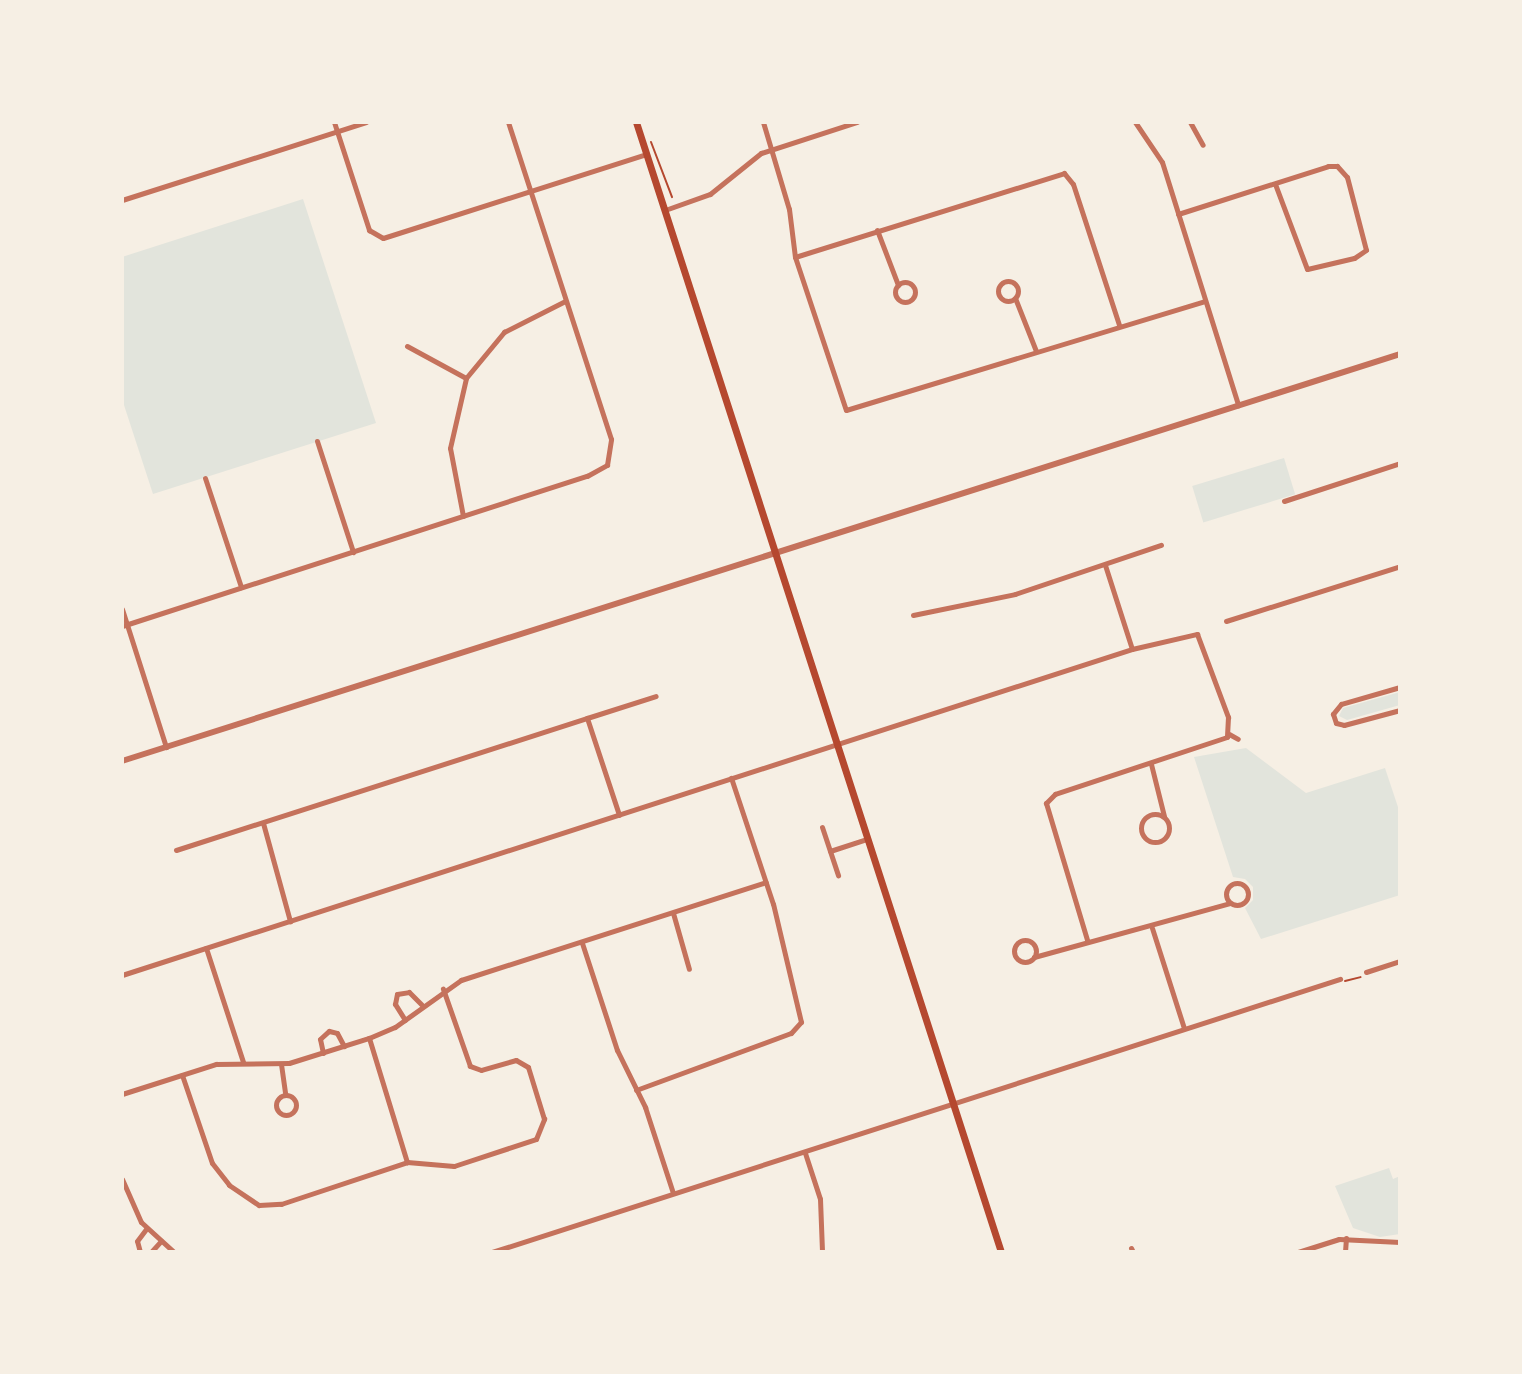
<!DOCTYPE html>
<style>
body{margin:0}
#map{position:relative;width:1522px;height:1374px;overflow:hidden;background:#f6efe4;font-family:"Open Sans",sans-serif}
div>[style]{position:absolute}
.green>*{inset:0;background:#e2e4dc;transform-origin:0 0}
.path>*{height:2px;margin:-1px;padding:0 1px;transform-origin:1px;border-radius:1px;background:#b5482f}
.minor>*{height:5px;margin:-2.5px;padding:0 2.5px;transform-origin:2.5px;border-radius:2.5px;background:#c5725c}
.minor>.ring{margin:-2.5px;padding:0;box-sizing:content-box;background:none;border:5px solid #c5725c;border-radius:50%}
.tertiary>*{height:6px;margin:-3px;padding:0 3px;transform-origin:3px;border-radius:3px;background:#c5725c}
.secondary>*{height:7px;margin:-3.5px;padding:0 3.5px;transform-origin:3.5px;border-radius:3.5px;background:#b5482f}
span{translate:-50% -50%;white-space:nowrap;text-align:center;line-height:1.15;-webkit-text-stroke:7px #f6efe4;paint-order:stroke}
.frame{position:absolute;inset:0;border:124px solid #f6efe4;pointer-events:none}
</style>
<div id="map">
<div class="green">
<div style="clip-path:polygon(303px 199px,376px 423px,153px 494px,122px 399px,122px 257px)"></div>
<div style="left:1284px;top:458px;width:38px;height:96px;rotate:73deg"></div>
<div style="clip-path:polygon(1400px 692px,1400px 705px,1347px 720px,1339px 716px,1343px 708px)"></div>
<div style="clip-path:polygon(1246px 748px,1306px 793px,1385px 768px,1400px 813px,1400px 895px,1261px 939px,1245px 908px,1253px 900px,1253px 887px,1245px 879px,1233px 877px,1194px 757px)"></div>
<div style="clip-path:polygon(1389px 1168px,1393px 1179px,1400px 1176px,1400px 1234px,1380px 1237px,1353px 1228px,1335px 1186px)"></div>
</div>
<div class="path">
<div style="left:651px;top:142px;width:59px;rotate:69.1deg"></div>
<div style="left:1345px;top:981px;width:16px;rotate:-14deg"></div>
</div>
<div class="minor">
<div style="left:334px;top:122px;width:114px;rotate:72deg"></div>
<div style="left:369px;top:230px;width:16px;rotate:30deg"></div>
<div style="left:383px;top:238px;width:277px;rotate:-17.7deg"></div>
<div style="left:763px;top:122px;width:91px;rotate:73.4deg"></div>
<div style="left:789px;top:209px;width:48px;rotate:82.9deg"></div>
<div style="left:795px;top:257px;width:161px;rotate:71.6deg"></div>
<div style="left:846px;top:410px;width:374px;rotate:-16.9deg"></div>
<div style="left:1135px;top:122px;width:48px;rotate:56deg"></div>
<div style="left:1162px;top:162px;width:255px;rotate:72.6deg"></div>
<div style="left:1190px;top:122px;width:26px;rotate:61deg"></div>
<div style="left:122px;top:200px;width:256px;rotate:-17.7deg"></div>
<div style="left:665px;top:210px;width:48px;rotate:-19.6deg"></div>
<div style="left:710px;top:194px;width:65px;rotate:-38.8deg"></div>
<div style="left:761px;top:153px;width:101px;rotate:-17.9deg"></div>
<div style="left:1178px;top:214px;width:157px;rotate:-17.7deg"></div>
<div style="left:1328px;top:166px;width:9px"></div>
<div style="left:1337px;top:166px;width:15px;rotate:48deg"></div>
<div style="left:1347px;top:177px;width:75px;rotate:75.4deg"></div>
<div style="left:1366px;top:250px;width:14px;rotate:146deg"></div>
<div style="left:1354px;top:258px;width:48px;rotate:166.8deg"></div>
<div style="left:1307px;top:269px;width:91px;rotate:-110.6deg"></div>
<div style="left:877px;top:230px;width:59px;rotate:69.1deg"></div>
<div style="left:795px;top:257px;width:282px;rotate:-17.3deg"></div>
<div style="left:1064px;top:173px;width:14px;rotate:51deg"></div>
<div style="left:1073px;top:184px;width:148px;rotate:71.9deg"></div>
<div class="ring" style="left:998px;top:281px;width:15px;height:15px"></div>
<div class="ring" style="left:895px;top:282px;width:15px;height:15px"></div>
<div style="left:1015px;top:298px;width:57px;rotate:68.4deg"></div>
<div style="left:407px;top:346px;width:67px;rotate:28.5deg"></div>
<div style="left:317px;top:441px;width:117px;rotate:72deg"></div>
<div style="left:205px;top:478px;width:115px;rotate:71.7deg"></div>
<div style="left:1284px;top:501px;width:122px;rotate:-18.1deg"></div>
<div style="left:463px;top:516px;width:69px;rotate:-100.8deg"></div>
<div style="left:450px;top:448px;width:72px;rotate:-77.1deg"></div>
<div style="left:466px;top:378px;width:60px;rotate:-50.4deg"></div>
<div style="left:504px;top:332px;width:68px;rotate:-26.9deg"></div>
<div style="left:1105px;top:565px;width:88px;rotate:72.2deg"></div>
<div style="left:122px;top:609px;width:145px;rotate:72.3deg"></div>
<div style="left:913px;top:615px;width:104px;rotate:-11.6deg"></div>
<div style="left:1015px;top:594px;width:154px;rotate:-18.6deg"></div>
<div style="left:1226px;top:621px;width:182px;rotate:-17.5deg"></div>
<div style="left:122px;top:626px;width:489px;rotate:-17.9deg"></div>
<div style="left:587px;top:476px;width:23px;rotate:-29deg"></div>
<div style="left:607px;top:465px;width:26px;rotate:-81deg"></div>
<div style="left:611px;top:439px;width:333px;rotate:-108deg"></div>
<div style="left:1400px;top:687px;width:61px;rotate:163.9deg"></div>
<div style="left:1341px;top:704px;width:13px;rotate:129deg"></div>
<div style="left:1333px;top:714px;width:9px;rotate:72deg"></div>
<div style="left:1336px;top:723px;width:8px;rotate:14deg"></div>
<div style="left:1344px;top:725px;width:58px;rotate:-15deg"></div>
<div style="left:587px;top:718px;width:72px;rotate:-17.7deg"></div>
<div style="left:1229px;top:734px;width:10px;rotate:29deg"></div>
<div style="left:1151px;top:764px;width:54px;rotate:76deg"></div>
<div class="ring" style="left:1141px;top:814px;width:23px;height:23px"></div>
<div style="left:263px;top:823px;width:102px;rotate:74.6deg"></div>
<div style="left:822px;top:827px;width:51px;rotate:71.6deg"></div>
<div style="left:176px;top:850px;width:432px;rotate:-17.8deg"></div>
<div style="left:587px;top:718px;width:102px;rotate:71.7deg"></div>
<div style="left:830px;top:851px;width:39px;rotate:-18deg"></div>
<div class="ring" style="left:1226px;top:883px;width:17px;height:17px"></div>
<div style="left:673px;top:913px;width:58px;rotate:74.1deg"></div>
<div style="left:1152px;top:928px;width:105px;rotate:72.3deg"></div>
<div class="ring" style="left:1014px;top:940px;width:17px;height:17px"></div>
<div style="left:582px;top:943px;width:113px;rotate:71.9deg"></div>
<div style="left:617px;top:1050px;width:64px;rotate:63.8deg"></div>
<div style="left:645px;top:1107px;width:90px;rotate:72deg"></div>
<div style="left:206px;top:948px;width:120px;rotate:72deg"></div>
<div style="left:1034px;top:957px;width:203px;rotate:-15.4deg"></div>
<div style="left:1366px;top:972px;width:36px;rotate:-18deg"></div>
<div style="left:122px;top:975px;width:1061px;rotate:-17.89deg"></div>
<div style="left:1132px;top:649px;width:67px;rotate:-13deg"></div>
<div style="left:1197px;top:634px;width:89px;rotate:69.5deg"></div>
<div style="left:1228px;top:717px;width:20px;rotate:93deg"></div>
<div style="left:1227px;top:737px;width:181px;rotate:161.7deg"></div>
<div style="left:1055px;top:794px;width:13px;rotate:135deg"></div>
<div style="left:1046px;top:803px;width:143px;rotate:73.3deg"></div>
<div style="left:405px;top:1020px;width:19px;rotate:-122deg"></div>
<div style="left:395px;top:1004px;width:10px;rotate:-79deg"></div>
<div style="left:397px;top:994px;width:12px;rotate:-9deg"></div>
<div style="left:409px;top:992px;width:18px;rotate:45deg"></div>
<div style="left:369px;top:1038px;width:130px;rotate:73deg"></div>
<div style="left:323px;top:1053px;width:14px;rotate:-102deg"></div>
<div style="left:320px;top:1039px;width:12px;rotate:-42deg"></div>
<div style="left:329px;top:1031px;width:8px;rotate:14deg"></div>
<div style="left:337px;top:1033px;width:15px;rotate:62deg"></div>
<div style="left:281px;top:1064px;width:30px;rotate:82deg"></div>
<div style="left:182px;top:1075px;width:93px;rotate:71.2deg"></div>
<div style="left:212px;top:1163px;width:28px;rotate:52deg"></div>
<div style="left:229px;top:1185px;width:36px;rotate:34deg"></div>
<div style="left:259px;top:1205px;width:22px;rotate:-3deg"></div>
<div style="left:281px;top:1204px;width:133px;rotate:-18.4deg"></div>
<div style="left:407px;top:1162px;width:47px;rotate:4.9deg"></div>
<div style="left:454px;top:1166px;width:86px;rotate:-18.2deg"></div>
<div style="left:536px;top:1139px;width:22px;rotate:-68deg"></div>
<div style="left:544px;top:1119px;width:54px;rotate:-107.1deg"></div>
<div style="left:528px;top:1067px;width:14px;rotate:-150deg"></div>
<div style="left:516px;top:1060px;width:36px;rotate:164deg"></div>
<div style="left:481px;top:1070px;width:12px;rotate:-160deg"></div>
<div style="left:470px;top:1066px;width:82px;rotate:-109.3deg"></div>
<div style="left:636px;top:1090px;width:165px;rotate:-20.2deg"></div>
<div style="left:791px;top:1033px;width:15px;rotate:-48deg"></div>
<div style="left:801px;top:1022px;width:121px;rotate:-103.3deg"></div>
<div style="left:773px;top:904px;width:133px;rotate:-108.4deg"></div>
<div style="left:122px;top:1094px;width:99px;rotate:-17.7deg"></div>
<div style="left:216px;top:1064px;width:73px;rotate:-0.8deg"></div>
<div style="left:289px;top:1063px;width:84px;rotate:-17.4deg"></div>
<div style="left:369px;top:1038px;width:28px;rotate:-23deg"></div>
<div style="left:395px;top:1027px;width:81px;rotate:-35.5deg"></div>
<div style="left:461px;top:980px;width:320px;rotate:-17.8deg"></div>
<div class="ring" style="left:276px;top:1095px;width:15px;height:15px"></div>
<div style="left:805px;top:1153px;width:48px;rotate:71.9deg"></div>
<div style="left:820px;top:1199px;width:53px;rotate:87.8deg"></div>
<div style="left:122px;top:1179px;width:47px;rotate:66.2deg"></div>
<div style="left:141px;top:1222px;width:45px;rotate:42.3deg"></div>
<div style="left:1131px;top:1248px;width:4px;rotate:63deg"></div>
<div style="left:140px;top:1252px;width:11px;rotate:-105deg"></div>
<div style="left:137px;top:1241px;width:15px;rotate:-53deg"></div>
<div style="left:151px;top:1252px;width:15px;rotate:-48deg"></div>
<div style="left:492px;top:1252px;width:891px;rotate:-17.85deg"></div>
<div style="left:869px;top:1252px;width:26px"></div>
<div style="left:1298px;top:1252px;width:43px;rotate:-17.6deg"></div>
<div style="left:1339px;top:1239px;width:61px;rotate:2.8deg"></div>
<div style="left:1345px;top:1252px;width:14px;rotate:-86deg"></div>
</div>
<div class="tertiary">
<div style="left:122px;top:761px;width:1341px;rotate:-17.66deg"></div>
</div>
<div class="secondary">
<div style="left:636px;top:122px;width:1187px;rotate:72.1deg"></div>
</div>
<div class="frame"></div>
</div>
